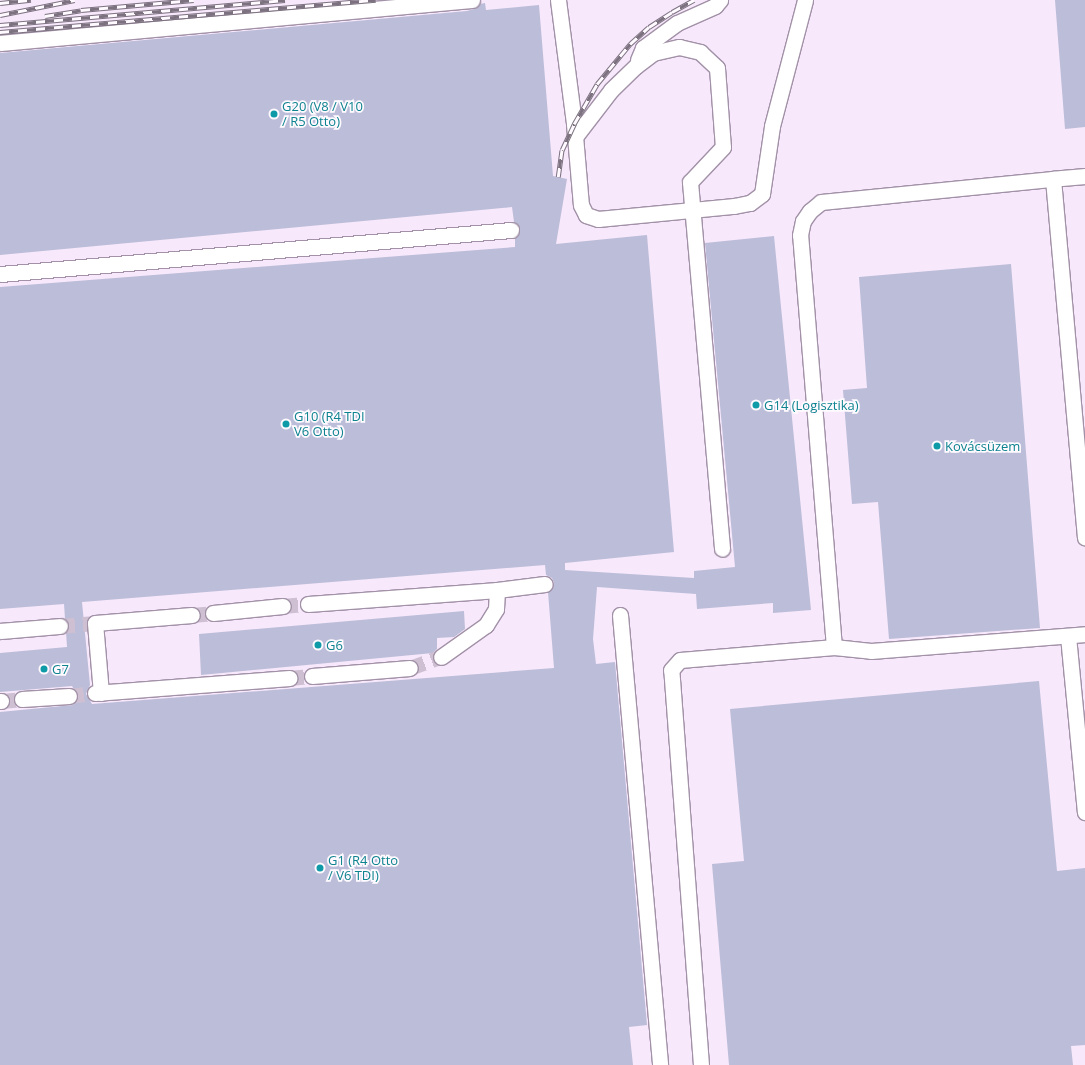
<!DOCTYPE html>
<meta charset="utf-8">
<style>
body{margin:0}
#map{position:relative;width:1085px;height:1065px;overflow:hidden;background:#f7e8fc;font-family:"Open Sans",sans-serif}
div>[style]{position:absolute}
.building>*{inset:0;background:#bcbdd8}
.minor-tunnel>*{height:15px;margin-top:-7.5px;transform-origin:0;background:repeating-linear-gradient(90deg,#cec0d2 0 15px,transparent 0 23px)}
.roads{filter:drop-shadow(1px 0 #a291a7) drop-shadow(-1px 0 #a291a7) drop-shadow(0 1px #a291a7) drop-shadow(0 -1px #a291a7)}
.minor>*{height:15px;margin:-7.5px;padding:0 7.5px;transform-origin:7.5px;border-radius:7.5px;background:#fff}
.rail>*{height:4.5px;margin-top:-2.25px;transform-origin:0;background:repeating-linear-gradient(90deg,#fefaff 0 9px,#7c727f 0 18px);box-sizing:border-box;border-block:1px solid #7c727f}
.dots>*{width:11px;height:11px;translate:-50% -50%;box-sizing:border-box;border:2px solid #fefaff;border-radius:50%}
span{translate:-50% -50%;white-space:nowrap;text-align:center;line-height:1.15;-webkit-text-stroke:3.5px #fefaff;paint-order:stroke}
.culture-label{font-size:13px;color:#0d838f}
.left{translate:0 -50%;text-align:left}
</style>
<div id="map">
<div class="building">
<div style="clip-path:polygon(1055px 0,1085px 0,1085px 127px,1065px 129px)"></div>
<div style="clip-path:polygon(evenodd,485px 3px,486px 10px,539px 5px,553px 176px,567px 179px,556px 244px,647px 235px,674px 552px,565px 563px,565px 570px,694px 578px,694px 571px,735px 567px,705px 243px,774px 236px,811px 610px,773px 613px,773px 603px,697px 609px,696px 594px,597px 587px,593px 639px,596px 664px,615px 662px,647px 1025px,629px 1027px,633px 1065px,0 1065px,0 712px,73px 705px,78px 696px,72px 686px,0 692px,0 653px,67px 647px,66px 632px,69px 626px,65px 619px,64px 604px,0 609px,0 287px,515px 247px,515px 238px,519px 234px,520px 230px,518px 225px,514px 222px,512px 207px,0 255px,0 53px,467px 11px,477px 8px,480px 4px,485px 3px,545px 565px,546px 575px,552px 578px,554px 583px,553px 588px,548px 592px,554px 668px,92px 704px,86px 694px,90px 685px,82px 602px,545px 565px)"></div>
<div style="clip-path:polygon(1011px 264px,1040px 628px,889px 639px,878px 502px,852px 504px,843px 390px,867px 388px,859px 277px)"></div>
<div style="clip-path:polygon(464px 611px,465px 629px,454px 637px,437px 638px,437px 649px,433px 653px,201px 675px,199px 634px)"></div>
<div style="clip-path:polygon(1039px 681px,1057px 871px,1085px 868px,1085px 1045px,1071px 1046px,1073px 1065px,729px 1065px,712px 864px,744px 861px,730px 709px)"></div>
</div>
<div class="minor-tunnel">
<div style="left:283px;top:606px;width:25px;rotate:-5deg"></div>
<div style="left:192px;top:615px;width:21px;rotate:-5deg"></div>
<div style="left:60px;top:626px;width:35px;rotate:-5deg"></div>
<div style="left:410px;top:668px;width:33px;rotate:-20deg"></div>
<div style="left:289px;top:678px;width:23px;rotate:-5deg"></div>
<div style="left:69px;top:696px;width:26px;rotate:-7deg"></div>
<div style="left:1px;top:701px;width:21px;rotate:-5deg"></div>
</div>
<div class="roads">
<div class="minor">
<div style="left:558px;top:0;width:125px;rotate:82.6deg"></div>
<div style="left:574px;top:124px;width:81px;rotate:85.1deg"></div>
<div style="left:581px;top:205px;width:11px;rotate:63deg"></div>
<div style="left:586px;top:215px;width:13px;rotate:18deg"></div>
<div style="left:598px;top:219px;width:137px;rotate:-5.5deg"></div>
<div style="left:734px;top:206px;width:16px;rotate:-11deg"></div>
<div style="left:750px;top:203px;width:15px;rotate:-37deg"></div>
<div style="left:762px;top:194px;width:69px;rotate:-81.6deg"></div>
<div style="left:772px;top:126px;width:130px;rotate:-75.3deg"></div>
<div style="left:0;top:43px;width:474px;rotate:-5.2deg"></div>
<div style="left:638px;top:60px;width:13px;rotate:-67deg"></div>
<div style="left:643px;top:48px;width:42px;rotate:-36.3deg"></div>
<div style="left:677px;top:23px;width:42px;rotate:-24.1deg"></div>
<div style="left:715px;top:6px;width:8px;rotate:-50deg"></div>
<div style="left:575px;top:137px;width:59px;rotate:-52.5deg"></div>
<div style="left:611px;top:90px;width:35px;rotate:-44deg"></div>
<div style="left:636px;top:66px;width:21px;rotate:-37deg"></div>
<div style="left:653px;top:53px;width:27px;rotate:-13deg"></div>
<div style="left:679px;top:47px;width:22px;rotate:13deg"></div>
<div style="left:700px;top:52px;width:23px;rotate:43deg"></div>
<div style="left:717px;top:68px;width:79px;rotate:85.7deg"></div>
<div style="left:723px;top:147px;width:48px;rotate:133.3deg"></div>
<div style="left:690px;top:182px;width:368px;rotate:85deg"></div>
<div style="left:1085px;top:176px;width:32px;rotate:175deg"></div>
<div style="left:1053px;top:179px;width:360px;rotate:84.9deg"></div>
<div style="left:0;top:274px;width:513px;rotate:-4.92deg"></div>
<div style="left:497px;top:590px;width:48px;rotate:-7.1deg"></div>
<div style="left:308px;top:604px;width:190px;rotate:-4.2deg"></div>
<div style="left:497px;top:590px;width:19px;rotate:93deg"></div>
<div style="left:496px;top:609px;width:19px;rotate:122deg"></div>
<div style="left:486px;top:625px;width:55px;rotate:144.6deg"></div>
<div style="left:213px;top:613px;width:70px;rotate:-5.7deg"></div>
<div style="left:620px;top:615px;width:452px;rotate:84.9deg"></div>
<div style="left:0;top:631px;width:60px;rotate:-4.8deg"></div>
<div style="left:1068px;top:636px;width:177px;rotate:84.5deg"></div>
<div style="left:834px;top:647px;width:413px;rotate:-94.7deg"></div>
<div style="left:800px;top:235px;width:14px;rotate:-78deg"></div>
<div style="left:803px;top:221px;width:12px;rotate:-55deg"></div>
<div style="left:810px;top:211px;width:14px;rotate:-39deg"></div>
<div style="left:821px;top:202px;width:233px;rotate:-5.7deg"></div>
<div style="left:312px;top:676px;width:98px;rotate:-4.7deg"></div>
<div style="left:95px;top:693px;width:195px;rotate:-4.4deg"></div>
<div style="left:101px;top:693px;width:70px;rotate:-94.9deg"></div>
<div style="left:95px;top:623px;width:97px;rotate:-4.7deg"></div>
<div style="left:22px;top:699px;width:47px;rotate:-3.7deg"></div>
<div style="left:0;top:701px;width:1px"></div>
<div style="left:701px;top:1065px;width:396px;rotate:-94.3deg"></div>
<div style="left:671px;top:670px;width:13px;rotate:-48deg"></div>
<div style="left:680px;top:660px;width:155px;rotate:-4.8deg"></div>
<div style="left:834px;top:647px;width:37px;rotate:6deg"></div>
<div style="left:871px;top:651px;width:215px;rotate:-4.5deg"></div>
</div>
</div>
<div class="rail">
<div style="left:0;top:3px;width:31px;rotate:-6deg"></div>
<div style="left:0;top:15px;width:76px;rotate:-11.3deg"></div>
<div style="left:45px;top:16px;width:36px;rotate:-9deg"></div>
<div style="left:81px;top:10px;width:113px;rotate:-5.1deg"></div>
<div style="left:0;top:25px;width:286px;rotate:-5deg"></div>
<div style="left:0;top:32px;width:377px;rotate:-4.9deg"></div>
<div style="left:558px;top:177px;width:27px;rotate:-82deg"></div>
<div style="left:562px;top:150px;width:29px;rotate:-65deg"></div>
<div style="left:574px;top:124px;width:46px;rotate:-60.1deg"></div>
<div style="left:597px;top:84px;width:52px;rotate:-50.5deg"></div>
<div style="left:630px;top:44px;width:25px;rotate:-42deg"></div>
<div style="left:649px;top:27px;width:27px;rotate:-33deg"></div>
<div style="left:672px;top:12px;width:25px;rotate:-29deg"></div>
</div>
<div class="dots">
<div style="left:274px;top:114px;background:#0f9aa8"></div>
<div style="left:756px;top:405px;background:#0f9aa8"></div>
<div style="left:286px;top:424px;background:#0f9aa8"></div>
<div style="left:937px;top:446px;background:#0f9aa8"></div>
<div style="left:318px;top:645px;background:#0f9aa8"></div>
<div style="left:44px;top:669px;background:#0f9aa8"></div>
<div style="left:320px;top:868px;background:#0f9aa8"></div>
</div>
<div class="culture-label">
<span class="left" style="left:282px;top:114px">G20 (V8 / V10<br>/ R5 Otto)</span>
<span class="left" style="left:764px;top:405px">G14 (Logisztika)</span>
<span class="left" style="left:294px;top:424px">G10 (R4 TDI<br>V6 Otto)</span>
<span class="left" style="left:945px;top:446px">Kovácsüzem</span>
<span class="left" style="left:326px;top:645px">G6</span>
<span class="left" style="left:52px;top:669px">G7</span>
<span class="left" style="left:328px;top:868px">G1 (R4 Otto<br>/ V6 TDI)</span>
</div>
</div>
